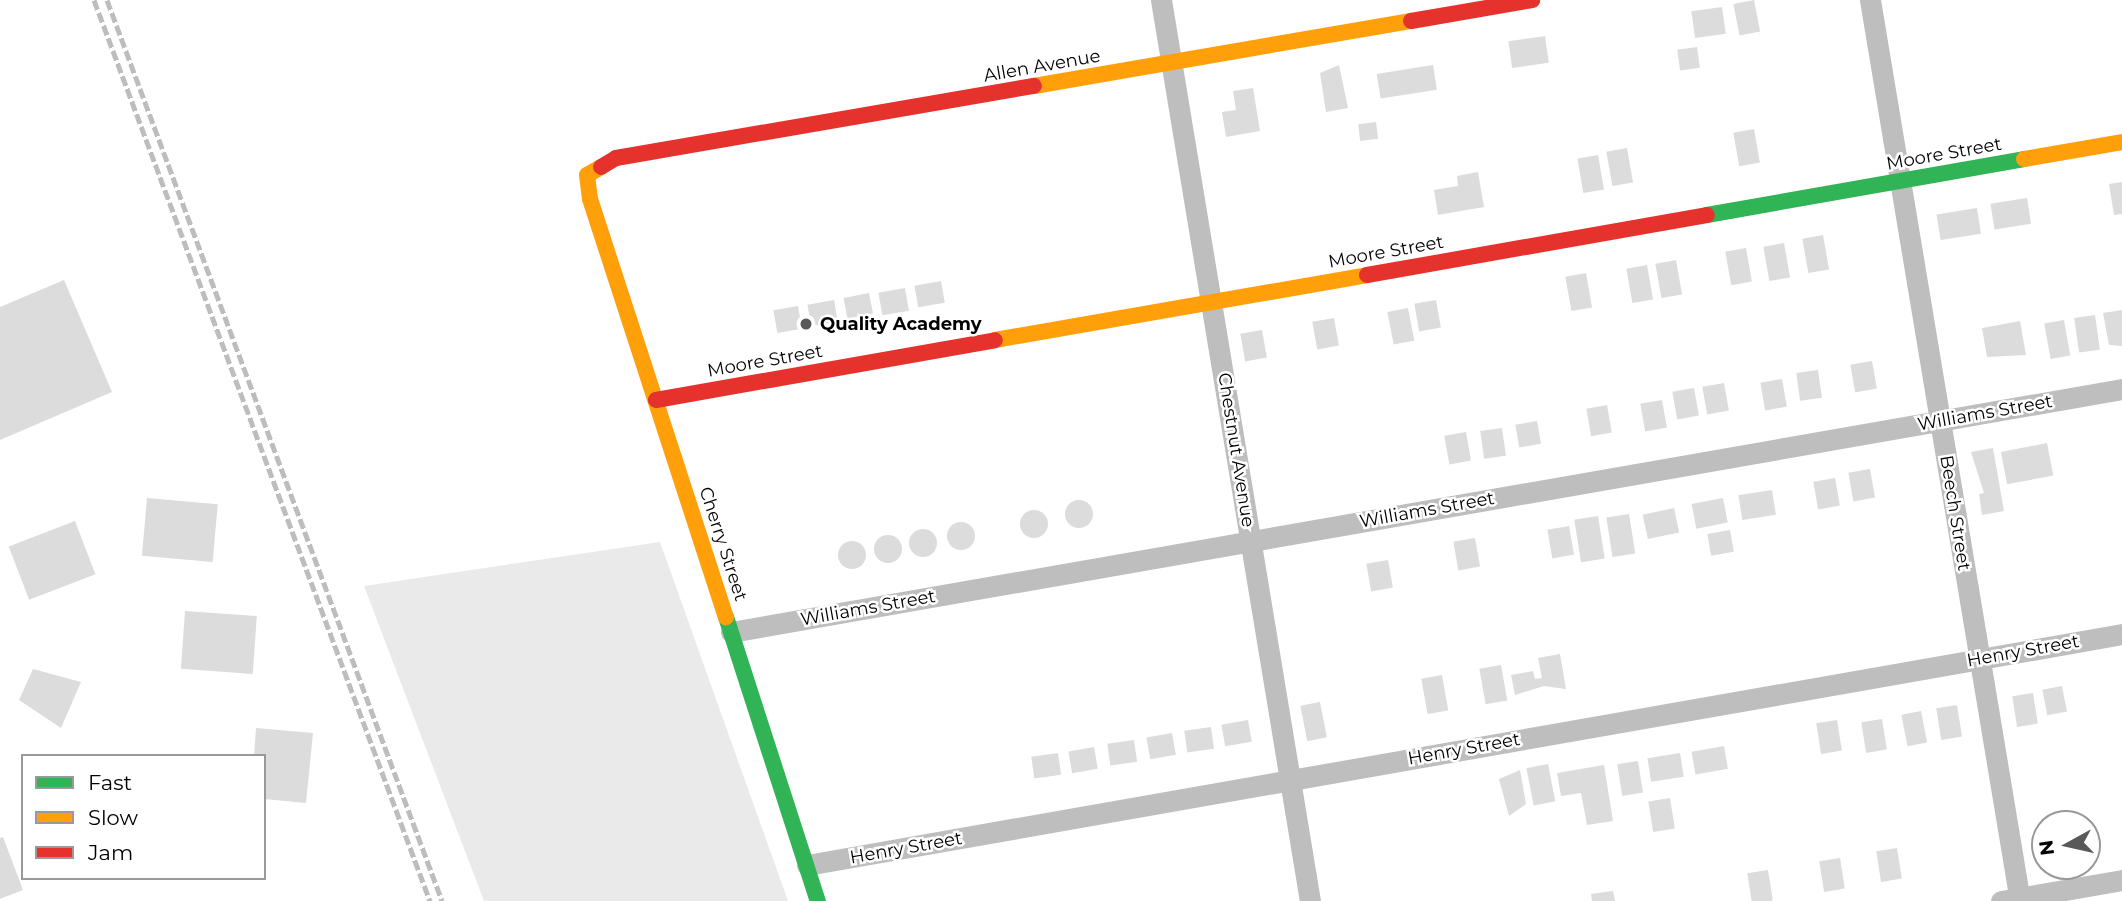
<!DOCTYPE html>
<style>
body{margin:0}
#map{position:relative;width:2122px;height:901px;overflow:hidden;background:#fff;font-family:Montserrat,sans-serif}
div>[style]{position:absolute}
.green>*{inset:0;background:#eaeaea}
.building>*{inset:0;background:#dcdcdc;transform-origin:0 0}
.round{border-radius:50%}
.street>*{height:21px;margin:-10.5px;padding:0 10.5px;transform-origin:10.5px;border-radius:10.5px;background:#bebebe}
.fast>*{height:16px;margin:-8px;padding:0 8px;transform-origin:8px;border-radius:8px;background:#30b455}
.slow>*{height:16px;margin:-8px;padding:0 8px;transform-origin:8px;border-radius:8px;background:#ff9f0a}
.jam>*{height:16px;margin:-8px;padding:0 8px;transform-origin:8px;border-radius:8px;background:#e5322d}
.rail>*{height:5px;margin-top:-2.5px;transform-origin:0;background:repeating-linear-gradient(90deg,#bdbdbd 0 10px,transparent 0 13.5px)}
.dots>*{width:19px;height:19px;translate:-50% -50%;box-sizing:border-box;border:4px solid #fff;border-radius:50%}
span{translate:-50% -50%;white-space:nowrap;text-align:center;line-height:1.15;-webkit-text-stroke:5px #fff;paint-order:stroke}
.street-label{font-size:18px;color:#000}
.poi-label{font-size:18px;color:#000;font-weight:700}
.left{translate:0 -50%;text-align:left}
.legend{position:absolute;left:21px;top:754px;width:245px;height:126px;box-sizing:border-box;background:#fff;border:2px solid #999;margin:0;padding:9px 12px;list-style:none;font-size:21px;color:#000}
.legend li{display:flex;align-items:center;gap:14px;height:35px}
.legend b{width:35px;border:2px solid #999}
.north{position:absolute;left:2031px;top:810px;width:70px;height:70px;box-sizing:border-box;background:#fff;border:2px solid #999;border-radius:50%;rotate:262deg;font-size:19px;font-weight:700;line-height:28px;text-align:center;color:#000}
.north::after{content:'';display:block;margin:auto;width:24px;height:32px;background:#595959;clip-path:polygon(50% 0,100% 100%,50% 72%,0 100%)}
</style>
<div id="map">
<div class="green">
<div style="clip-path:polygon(660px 542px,788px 901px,484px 901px,364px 586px)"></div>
</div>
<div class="building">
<div style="left:1754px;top:0;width:32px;height:21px;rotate:79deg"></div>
<div style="left:1722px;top:7px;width:27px;height:31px;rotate:82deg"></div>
<div style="left:1545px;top:36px;width:27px;height:37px;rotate:82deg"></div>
<div style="left:1697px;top:47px;width:21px;height:20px;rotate:82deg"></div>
<div style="clip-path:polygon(1339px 65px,1348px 108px,1326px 112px,1320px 73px)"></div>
<div style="left:1433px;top:65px;width:25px;height:57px;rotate:81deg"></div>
<div style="clip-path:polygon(1253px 88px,1260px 131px,1226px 137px,1222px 112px,1236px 110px,1233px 91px)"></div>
<div style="left:1376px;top:122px;width:17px;height:18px;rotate:83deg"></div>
<div style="left:1754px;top:129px;width:34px;height:21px;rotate:80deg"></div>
<div style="left:1627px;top:148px;width:35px;height:21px;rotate:80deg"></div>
<div style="left:1598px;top:155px;width:35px;height:21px;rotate:80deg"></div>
<div style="clip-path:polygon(1478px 172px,1484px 207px,1438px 215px,1434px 190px,1458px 186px,1457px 176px)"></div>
<div style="clip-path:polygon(2122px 182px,2122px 214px,2114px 215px,2109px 184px)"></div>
<div style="left:2027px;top:198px;width:26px;height:37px;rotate:81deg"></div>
<div style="left:1977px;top:208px;width:26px;height:41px;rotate:81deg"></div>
<div style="left:1823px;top:235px;width:35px;height:21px;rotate:80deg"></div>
<div style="left:1784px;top:243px;width:35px;height:21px;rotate:80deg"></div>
<div style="left:1746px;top:248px;width:34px;height:21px;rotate:80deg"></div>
<div style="left:1676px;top:260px;width:35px;height:21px;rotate:80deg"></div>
<div style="left:1647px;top:265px;width:35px;height:21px;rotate:80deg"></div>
<div style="left:1586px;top:273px;width:35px;height:21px;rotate:80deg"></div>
<div style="clip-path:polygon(64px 280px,112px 392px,0 440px,0 307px)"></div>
<div style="left:941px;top:281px;width:22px;height:27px;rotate:80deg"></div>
<div style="left:905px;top:288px;width:23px;height:27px;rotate:80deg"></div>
<div style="left:869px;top:293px;width:21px;height:26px;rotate:79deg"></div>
<div style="left:834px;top:300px;width:22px;height:27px;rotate:80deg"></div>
<div style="left:1436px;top:300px;width:28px;height:22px;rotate:80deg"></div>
<div style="left:798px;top:306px;width:23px;height:25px;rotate:80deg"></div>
<div style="left:1408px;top:308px;width:33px;height:21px;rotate:79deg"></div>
<div style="clip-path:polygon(2122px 310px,2122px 346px,2109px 345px,2103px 313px)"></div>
<div style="left:2095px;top:315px;width:35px;height:21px;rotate:82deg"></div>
<div style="left:1334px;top:318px;width:28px;height:22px;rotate:80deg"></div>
<div style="left:2064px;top:320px;width:36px;height:20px;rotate:80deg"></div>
<div style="clip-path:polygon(2020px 321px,2026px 355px,1987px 357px,1982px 328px)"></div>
<div style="left:1262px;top:330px;width:28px;height:22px;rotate:80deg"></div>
<div style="left:1872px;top:361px;width:28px;height:22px;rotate:80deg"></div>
<div style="left:1818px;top:370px;width:28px;height:22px;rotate:82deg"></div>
<div style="left:1782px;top:379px;width:28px;height:22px;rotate:80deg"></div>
<div style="left:1724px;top:383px;width:28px;height:22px;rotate:80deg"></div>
<div style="left:1694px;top:388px;width:28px;height:22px;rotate:80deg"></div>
<div style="left:1662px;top:400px;width:28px;height:22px;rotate:80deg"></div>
<div style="left:1607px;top:405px;width:28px;height:21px;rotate:80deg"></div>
<div style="left:1537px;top:421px;width:23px;height:22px;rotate:80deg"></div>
<div style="left:1502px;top:428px;width:28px;height:22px;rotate:82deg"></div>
<div style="left:1466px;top:432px;width:29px;height:22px;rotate:80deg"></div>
<div style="left:2047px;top:443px;width:33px;height:47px;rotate:79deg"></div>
<div style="clip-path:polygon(1993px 448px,2004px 511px,1982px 515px,1979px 494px,1984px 493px,1971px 452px)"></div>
<div style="left:1870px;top:469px;width:29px;height:22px;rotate:80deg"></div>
<div style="left:1835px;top:478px;width:28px;height:22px;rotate:80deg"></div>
<div style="left:1772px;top:490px;width:25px;height:34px;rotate:81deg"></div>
<div style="left:147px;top:498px;width:71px;height:58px;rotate:5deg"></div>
<div style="left:1723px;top:498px;width:25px;height:32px;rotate:79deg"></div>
<div class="round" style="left:1065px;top:500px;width:28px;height:28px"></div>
<div style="left:1674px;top:508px;width:25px;height:32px;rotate:78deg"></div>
<div class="round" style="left:1020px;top:510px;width:28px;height:28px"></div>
<div style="left:1629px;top:514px;width:40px;height:23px;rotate:81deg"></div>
<div style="left:1598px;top:516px;width:43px;height:24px;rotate:81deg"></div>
<div style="left:75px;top:521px;width:57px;height:71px;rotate:69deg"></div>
<div class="round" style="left:947px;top:522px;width:28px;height:28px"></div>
<div style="left:1569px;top:526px;width:29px;height:22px;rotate:80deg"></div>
<div class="round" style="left:909px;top:529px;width:28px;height:28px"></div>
<div style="left:1730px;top:530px;width:22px;height:23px;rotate:80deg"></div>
<div class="round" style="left:874px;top:535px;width:28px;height:28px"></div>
<div style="left:1475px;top:538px;width:29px;height:22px;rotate:80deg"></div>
<div class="round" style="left:838px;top:541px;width:28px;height:28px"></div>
<div style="left:1388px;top:560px;width:28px;height:22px;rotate:80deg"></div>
<div style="left:185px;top:611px;width:72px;height:58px;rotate:4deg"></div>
<div style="clip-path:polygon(1560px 654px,1566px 689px,1544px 686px,1515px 695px,1511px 675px,1533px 671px,1535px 679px,1542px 678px,1538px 658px)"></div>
<div style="left:1501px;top:665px;width:36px;height:22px;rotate:80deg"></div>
<div style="clip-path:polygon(33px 669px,81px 682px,61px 728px,19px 700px)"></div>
<div style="left:1442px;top:675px;width:36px;height:21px;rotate:80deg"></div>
<div style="left:2062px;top:686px;width:26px;height:20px;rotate:79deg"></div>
<div style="left:2033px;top:693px;width:31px;height:21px;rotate:81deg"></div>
<div style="left:1320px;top:702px;width:36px;height:20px;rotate:79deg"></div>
<div style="left:1957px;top:705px;width:32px;height:21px;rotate:81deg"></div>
<div style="left:1921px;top:711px;width:32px;height:20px;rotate:79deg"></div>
<div style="left:1882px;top:719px;width:31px;height:21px;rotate:81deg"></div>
<div style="left:1248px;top:720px;width:22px;height:27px;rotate:80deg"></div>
<div style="left:1837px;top:720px;width:31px;height:21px;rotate:81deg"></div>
<div style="left:1211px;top:727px;width:22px;height:27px;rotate:82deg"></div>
<div style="clip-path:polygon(256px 728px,313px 733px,306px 803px,264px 799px,264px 756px,254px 756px)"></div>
<div style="left:1172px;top:733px;width:22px;height:26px;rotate:80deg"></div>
<div style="left:1134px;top:740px;width:22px;height:27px;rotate:82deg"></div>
<div style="left:1724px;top:746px;width:23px;height:33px;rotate:80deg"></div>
<div style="left:1094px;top:747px;width:22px;height:26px;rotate:80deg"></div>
<div style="left:1058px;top:753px;width:22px;height:27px;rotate:82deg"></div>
<div style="left:1680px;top:753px;width:24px;height:33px;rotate:81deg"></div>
<div style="left:1638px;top:761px;width:32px;height:21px;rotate:81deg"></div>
<div style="left:1548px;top:764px;width:38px;height:22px;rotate:79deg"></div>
<div style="clip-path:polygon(1604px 765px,1613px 821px,1587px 825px,1581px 793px,1561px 796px,1557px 773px)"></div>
<div style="clip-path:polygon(1520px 770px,1526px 804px,1509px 816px,1499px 779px)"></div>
<div style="left:1670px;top:798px;width:31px;height:22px;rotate:81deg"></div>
<div style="clip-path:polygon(3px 837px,23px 890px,0 899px,0 838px)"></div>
<div style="left:1897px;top:848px;width:31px;height:21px;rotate:81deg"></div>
<div style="left:1840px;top:858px;width:31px;height:21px;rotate:81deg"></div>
<div style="left:1768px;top:870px;width:31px;height:21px;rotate:81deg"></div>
<div style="clip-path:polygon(1613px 891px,1615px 901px,1592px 901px,1591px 894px)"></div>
</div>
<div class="street">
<div style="left:1161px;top:0;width:913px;rotate:80.61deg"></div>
<div style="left:1870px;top:0;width:913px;rotate:80.55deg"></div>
<div style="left:731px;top:632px;width:1412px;rotate:-9.91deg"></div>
<div style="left:807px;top:865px;width:1335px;rotate:-9.96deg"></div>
<div style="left:2001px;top:901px;width:123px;rotate:-9.8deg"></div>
</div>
<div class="fast">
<div style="left:1707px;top:215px;width:322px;rotate:-10deg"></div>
<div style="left:726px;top:617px;width:299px;rotate:72.1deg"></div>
</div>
<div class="slow">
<div style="left:1034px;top:86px;width:383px;rotate:-9.8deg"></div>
<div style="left:2024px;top:159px;width:99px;rotate:-9.8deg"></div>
<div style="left:601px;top:167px;width:16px;rotate:150deg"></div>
<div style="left:587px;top:175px;width:24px;rotate:83deg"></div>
<div style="left:590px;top:199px;width:440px;rotate:72deg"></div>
<div style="left:995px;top:340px;width:378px;rotate:-9.9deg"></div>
</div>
<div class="jam">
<div style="left:1411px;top:21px;width:123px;rotate:-9.8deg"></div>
<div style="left:601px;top:167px;width:17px;rotate:-31deg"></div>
<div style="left:616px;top:158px;width:424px;rotate:-9.8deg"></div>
<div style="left:1367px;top:275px;width:345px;rotate:-10deg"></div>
<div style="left:656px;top:400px;width:344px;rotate:-10deg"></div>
</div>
<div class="rail">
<div style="left:94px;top:0;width:962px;rotate:69.55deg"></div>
<div style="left:107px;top:0;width:961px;rotate:69.6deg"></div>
</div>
<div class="dots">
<div style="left:806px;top:324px;background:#595959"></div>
</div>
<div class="street-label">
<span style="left:1042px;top:66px;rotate:-10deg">Allen Avenue</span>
<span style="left:1944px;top:154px;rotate:-10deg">Moore Street</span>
<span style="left:1386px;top:252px;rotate:-10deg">Moore Street</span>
<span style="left:765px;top:361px;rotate:-10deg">Moore Street</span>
<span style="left:1985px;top:413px;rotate:-10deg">Williams Street</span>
<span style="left:1236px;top:450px;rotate:81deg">Chestnut Avenue</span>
<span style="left:1427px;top:510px;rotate:-10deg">Williams Street</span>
<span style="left:1955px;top:513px;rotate:81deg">Beech Street</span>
<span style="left:723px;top:544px;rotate:72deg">Cherry Street</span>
<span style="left:868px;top:608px;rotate:-10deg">Williams Street</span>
<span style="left:2023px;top:651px;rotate:-10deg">Henry Street</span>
<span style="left:1464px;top:749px;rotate:-10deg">Henry Street</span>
<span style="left:906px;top:848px;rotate:-10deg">Henry Street</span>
</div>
<div class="poi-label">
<span class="left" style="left:820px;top:324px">Quality Academy</span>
</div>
<ul class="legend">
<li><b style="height:9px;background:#30b455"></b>Fast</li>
<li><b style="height:9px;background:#ff9f0a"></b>Slow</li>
<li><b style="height:9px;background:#e5322d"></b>Jam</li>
</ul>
<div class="north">N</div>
</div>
